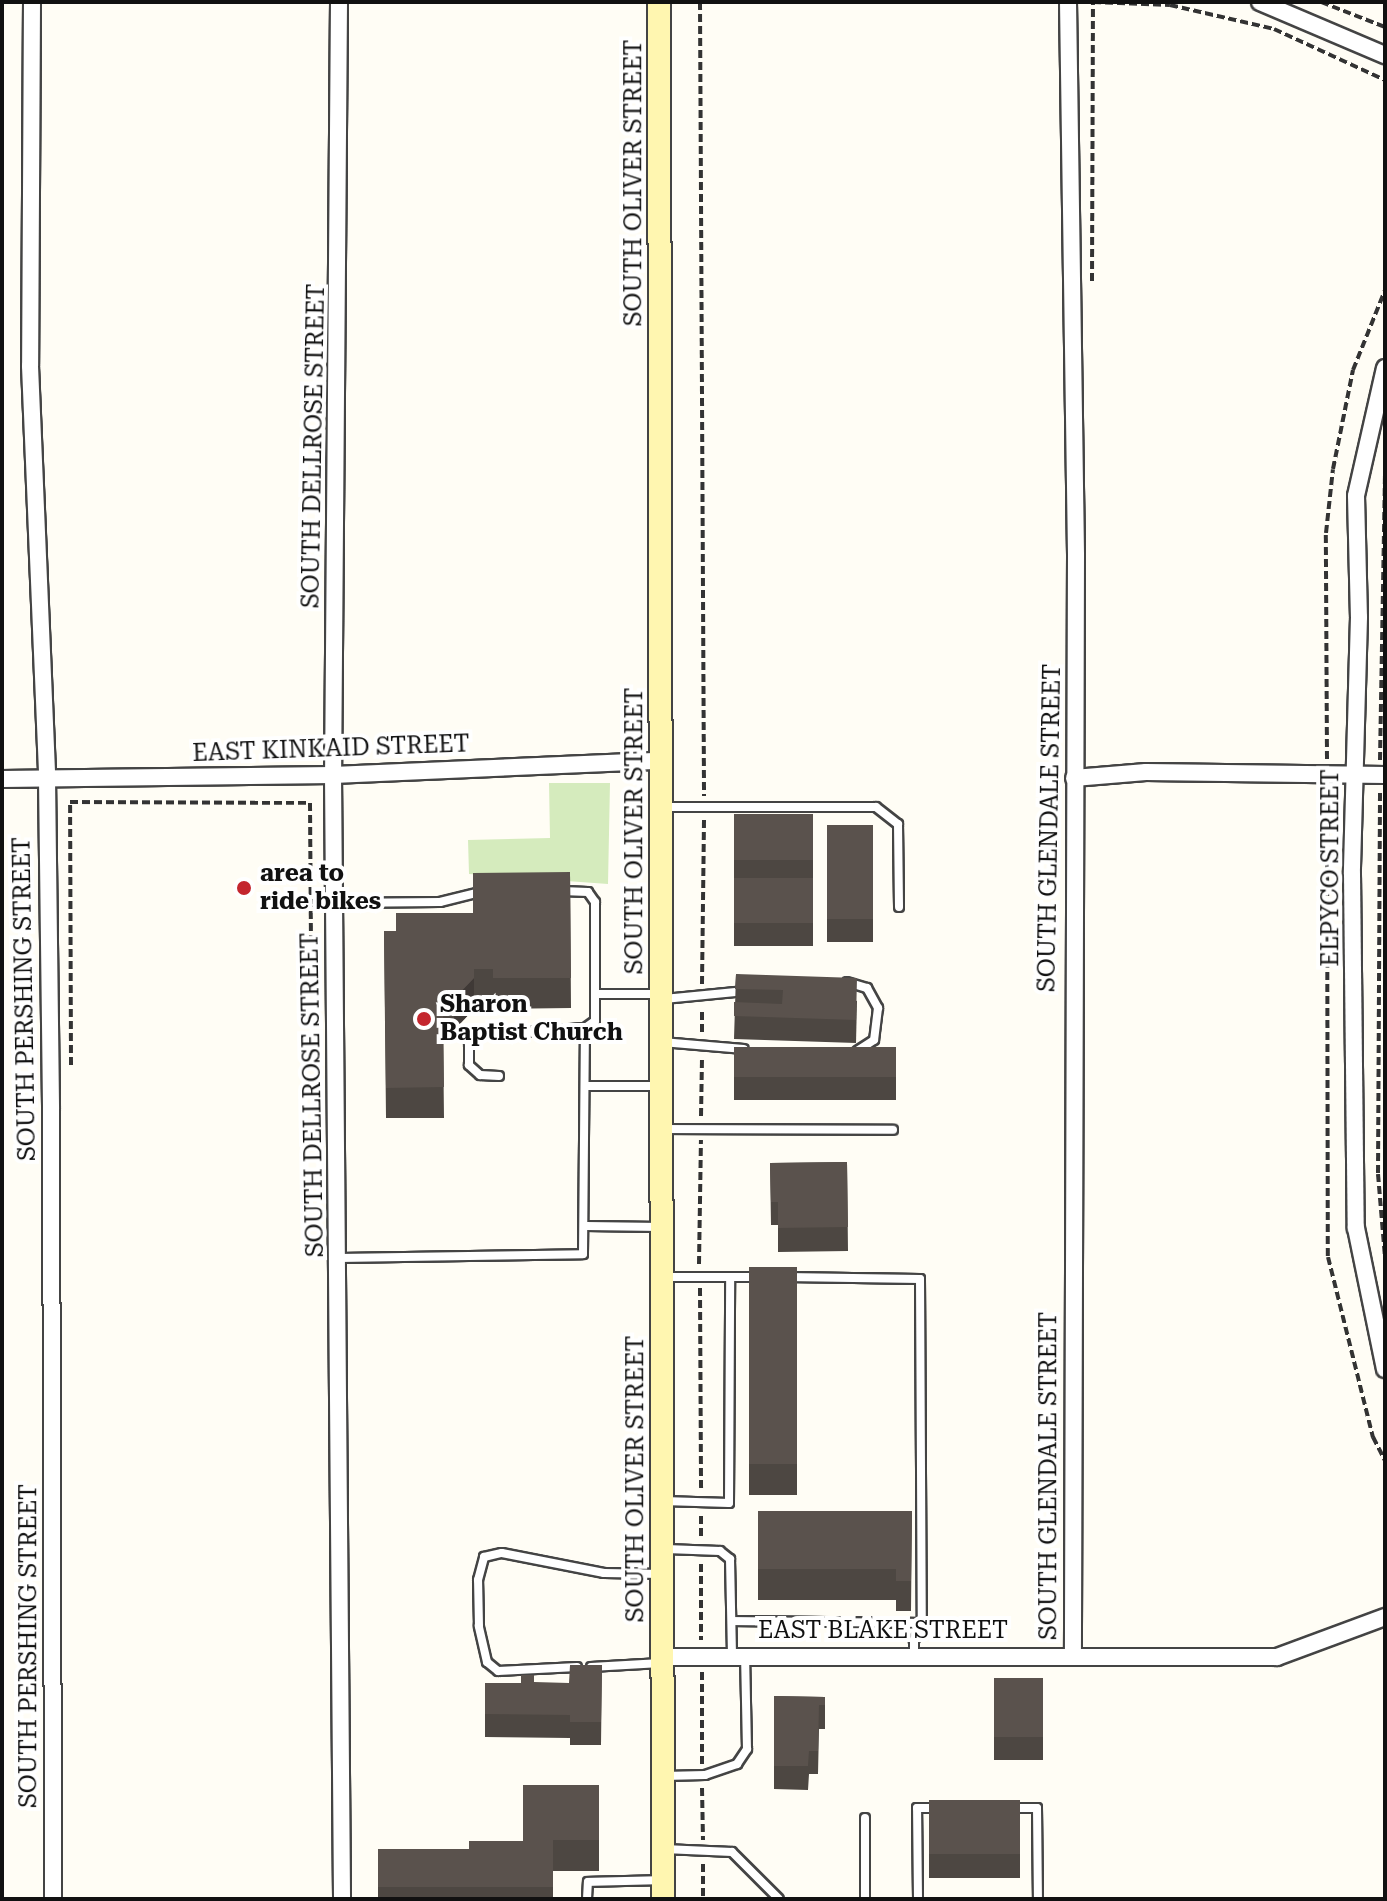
<!DOCTYPE html>
<style>
body{margin:0}
#map{position:relative;width:1387px;height:1901px;overflow:hidden;background:#fffdf5;font-family:"Roboto Serif",serif}
div>[style]{position:absolute}
.green>*{inset:0;background:#d5ebbd}
.path>*{height:4px;margin-top:-2px;transform-origin:0;background:repeating-linear-gradient(90deg,#333 0 8px,transparent 0 12px)}
.roads{filter:drop-shadow(2px 0 #444) drop-shadow(-2px 0 #444) drop-shadow(0 2px #444) drop-shadow(0 -2px #444)}
.service>*{height:8px;margin:-4px;padding:0 4px;transform-origin:4px;border-radius:4px;background:#fff}
.minor>*{height:16px;margin:-8px;padding:0 8px;transform-origin:8px;border-radius:8px;background:#fff}
.secondary>*{height:22px;margin:-11px;padding:0 11px;transform-origin:11px;border-radius:11px;background:#fff6b0}
.wall>*{inset:0;background:#4d4742;transform-origin:0 0}
.shaded-wall>*{inset:0;background:#3f3936}
.building>*{inset:0;background:#5a524d;transform-origin:0 0}
.dots>*{width:22px;height:22px;translate:-50% -50%;box-sizing:border-box;border:4px solid #fff;border-radius:50%}
span{translate:-50% -50%;white-space:nowrap;text-align:center;line-height:1.15;-webkit-text-stroke:8px #fff;paint-order:stroke}
.street-label{font-size:24px;color:#111}
.poi-label{font-size:24px;color:#111;font-weight:700}
.left{translate:0 -50%;text-align:left}
.frame{position:absolute;inset:0;border:4px solid #111;pointer-events:none}
</style>
<div id="map">
<div class="green">
<div style="clip-path:polygon(549px 783px,610px 783px,608px 884px,469px 874px,468px 840px,550px 838px)"></div>
</div>
<div class="path">
<div style="left:700px;top:2px;width:794px;rotate:89.71deg"></div>
<div style="left:1321px;top:2px;width:69px;rotate:21.3deg"></div>
<div style="left:1092px;top:281px;width:279px;rotate:-89.8deg"></div>
<div style="left:1093px;top:2px;width:77px;rotate:2.2deg"></div>
<div style="left:1170px;top:5px;width:107px;rotate:13deg"></div>
<div style="left:1274px;top:29px;width:122px;rotate:24.7deg"></div>
<div style="left:1327px;top:759px;width:226px;rotate:-90.3deg"></div>
<div style="left:1326px;top:533px;width:64px;rotate:-83.8deg"></div>
<div style="left:1333px;top:469px;width:101px;rotate:-78.6deg"></div>
<div style="left:1353px;top:370px;width:86px;rotate:-68.2deg"></div>
<div style="left:1380px;top:760px;width:293px;rotate:-89deg"></div>
<div style="left:1327px;top:792px;width:465px;rotate:89.9deg"></div>
<div style="left:1328px;top:1257px;width:186px;rotate:76deg"></div>
<div style="left:1373px;top:1437px;width:27px;rotate:63deg"></div>
<div style="left:1380px;top:793px;width:381px;rotate:90.3deg"></div>
<div style="left:1378px;top:1174px;width:84px;rotate:85.2deg"></div>
<div style="left:702px;top:984px;width:164px;rotate:-89.3deg"></div>
<div style="left:702px;top:1032px;width:24px;rotate:-90deg"></div>
<div style="left:71px;top:1065px;width:263px;rotate:-90.2deg"></div>
<div style="left:70px;top:802px;width:240px;rotate:0.2deg"></div>
<div style="left:310px;top:803px;width:153px;rotate:89.6deg"></div>
<div style="left:701px;top:1116px;width:60px;rotate:-89deg"></div>
<div style="left:699px;top:1264px;width:124px;rotate:-89.1deg"></div>
<div style="left:700px;top:1288px;width:204px;rotate:89.7deg"></div>
<div style="left:701px;top:1516px;width:24px;rotate:90deg"></div>
<div style="left:701px;top:1564px;width:76px;rotate:90deg"></div>
<div style="left:702px;top:1672px;width:92px;rotate:90deg"></div>
<div style="left:702px;top:1788px;width:52px;rotate:88.9deg"></div>
<div style="left:703px;top:1864px;width:35px;rotate:90deg"></div>
</div>
<div class="roads">
<div class="service">
<div style="left:661px;top:807px;width:215px"></div>
<div style="left:876px;top:807px;width:28px;rotate:38deg"></div>
<div style="left:898px;top:824px;width:83px;rotate:89.3deg"></div>
<div style="left:335px;top:903px;width:105px;rotate:-0.5deg"></div>
<div style="left:440px;top:902px;width:41px;rotate:-14deg"></div>
<div style="left:847px;top:982px;width:21px;rotate:17deg"></div>
<div style="left:867px;top:988px;width:23px;rotate:61deg"></div>
<div style="left:878px;top:1008px;width:32px;rotate:97deg"></div>
<div style="left:874px;top:1040px;width:20px;rotate:147deg"></div>
<div style="left:596px;top:994px;width:64px"></div>
<div style="left:664px;top:999px;width:82px;rotate:-5.6deg"></div>
<div style="left:662px;top:1042px;width:82px;rotate:4.9deg"></div>
<div style="left:499px;top:1076px;width:19px;rotate:-177deg"></div>
<div style="left:480px;top:1075px;width:15px;rotate:-138deg"></div>
<div style="left:469px;top:1065px;width:21px;rotate:-90deg"></div>
<div style="left:469px;top:1044px;width:14px;rotate:-39deg"></div>
<div style="left:480px;top:1035px;width:105px;rotate:-3.8deg"></div>
<div style="left:585px;top:1028px;width:12px;rotate:-35deg"></div>
<div style="left:595px;top:1021px;width:119px;rotate:-90deg"></div>
<div style="left:595px;top:902px;width:12px;rotate:-125deg"></div>
<div style="left:588px;top:892px;width:26px;rotate:-178deg"></div>
<div style="left:585px;top:1086px;width:75px"></div>
<div style="left:662px;top:1129px;width:231px;rotate:0.2deg"></div>
<div style="left:586px;top:1226px;width:75px;rotate:0.8deg"></div>
<div style="left:339px;top:1258px;width:244px;rotate:-0.9deg"></div>
<div style="left:583px;top:1254px;width:226px;rotate:-89.5deg"></div>
<div style="left:662px;top:1277px;width:94px"></div>
<div style="left:786px;top:1277px;width:134px;rotate:0.9deg"></div>
<div style="left:920px;top:1279px;width:350px;rotate:89.7deg"></div>
<div style="left:922px;top:1629px;width:14px;rotate:126deg"></div>
<div style="left:914px;top:1640px;width:14px;rotate:90deg"></div>
<div style="left:663px;top:1501px;width:66px;rotate:1.7deg"></div>
<div style="left:729px;top:1503px;width:226px;rotate:-89.7deg"></div>
<div style="left:666px;top:1549px;width:54px;rotate:2.1deg"></div>
<div style="left:720px;top:1551px;width:13px;rotate:39deg"></div>
<div style="left:730px;top:1559px;width:96px;rotate:88.8deg"></div>
<div style="left:732px;top:1621px;width:190px;rotate:0.6deg"></div>
<div style="left:577px;top:1667px;width:79px;rotate:177.1deg"></div>
<div style="left:498px;top:1671px;width:14px;rotate:-141deg"></div>
<div style="left:487px;top:1662px;width:37px;rotate:-103deg"></div>
<div style="left:479px;top:1626px;width:46px;rotate:-91.2deg"></div>
<div style="left:478px;top:1580px;width:24px;rotate:-75deg"></div>
<div style="left:484px;top:1557px;width:18px;rotate:-13deg"></div>
<div style="left:502px;top:1553px;width:104px;rotate:11.1deg"></div>
<div style="left:604px;top:1573px;width:58px;rotate:1deg"></div>
<div style="left:591px;top:1667px;width:70px;rotate:-3.3deg"></div>
<div style="left:664px;top:1776px;width:41px;rotate:-1.4deg"></div>
<div style="left:705px;top:1775px;width:34px;rotate:-19deg"></div>
<div style="left:737px;top:1764px;width:18px;rotate:-56deg"></div>
<div style="left:747px;top:1749px;width:93px;rotate:-91.2deg"></div>
<div style="left:1009px;top:1808px;width:28px"></div>
<div style="left:1037px;top:1808px;width:91px;rotate:89.4deg"></div>
<div style="left:865px;top:1818px;width:81px;rotate:90deg"></div>
<div style="left:664px;top:1849px;width:68px;rotate:2.5deg"></div>
<div style="left:732px;top:1852px;width:66px;rotate:45deg"></div>
<div style="left:587px;top:1899px;width:17px;rotate:-87deg"></div>
<div style="left:588px;top:1882px;width:74px;rotate:-1.5deg"></div>
<div style="left:918px;top:1899px;width:91px;rotate:-90.6deg"></div>
<div style="left:917px;top:1808px;width:22px"></div>
</div>
<div class="minor">
<div style="left:32px;top:2px;width:364px;rotate:90.3deg"></div>
<div style="left:30px;top:366px;width:412px;rotate:87.6deg"></div>
<div style="left:47px;top:778px;width:331px;rotate:89.3deg"></div>
<div style="left:51px;top:1109px;width:790px;rotate:89.85deg"></div>
<div style="left:339px;top:2px;width:773px;rotate:90.44deg"></div>
<div style="left:333px;top:775px;width:1124px;rotate:89.54deg"></div>
<div style="left:1068px;top:2px;width:553px;rotate:89.17deg"></div>
<div style="left:1076px;top:555px;width:1100px;rotate:90.16deg"></div>
<div style="left:1260px;top:2px;width:136px;rotate:23deg"></div>
<div style="left:1385px;top:368px;width:131px;rotate:102.8deg"></div>
<div style="left:1356px;top:496px;width:121px;rotate:88.6deg"></div>
<div style="left:1359px;top:617px;width:257px;rotate:91.6deg"></div>
<div style="left:1352px;top:874px;width:354px;rotate:89.4deg"></div>
<div style="left:1356px;top:1228px;width:144px;rotate:78.4deg"></div>
<div style="left:1074px;top:778px;width:72px;rotate:-4.8deg"></div>
<div style="left:1146px;top:772px;width:239px;rotate:0.7deg"></div>
<div style="left:2px;top:779px;width:331px;rotate:-0.7deg"></div>
<div style="left:333px;top:775px;width:327px;rotate:-2.5deg"></div>
<div style="left:662px;top:1657px;width:615px"></div>
<div style="left:1277px;top:1657px;width:115px;rotate:-20.3deg"></div>
</div>
<div class="secondary">
<div style="left:659px;top:2px;width:1897px;rotate:89.88deg"></div>
</div>
</div>
<div class="wall">
<div style="left:734px;top:814px;width:79px;height:132px"></div>
<div style="left:827px;top:825px;width:46px;height:117px"></div>
<div style="clip-path:polygon(570px 872px,571px 1008px,493px 1009px,493px 999px,474px 1000px,474px 1009px,454px 1030px,443px 1030px,444px 1118px,386px 1118px,384px 931px,396px 931px,473px 913px)"></div>
<div style="clip-path:polygon(736px 974px,857px 1001px,856px 1043px,734px 1039px)"></div>
<div style="left:734px;top:1047px;width:162px;height:53px"></div>
<div style="clip-path:polygon(847px 1162px,848px 1251px,778px 1252px,778px 1225px,771px 1225px,770px 1163px)"></div>
<div style="left:797px;top:1267px;width:228px;height:48px;rotate:90deg"></div>
<div style="clip-path:polygon(758px 1511px,912px 1511px,911px 1611px,896px 1611px,896px 1600px,758px 1600px)"></div>
<div style="clip-path:polygon(602px 1665px,601px 1745px,570px 1745px,570px 1738px,485px 1737px,485px 1683px,569px 1683px)"></div>
<div style="left:994px;top:1678px;width:49px;height:82px"></div>
<div style="clip-path:polygon(774px 1696px,825px 1697px,825px 1729px,819px 1729px,818px 1774px,809px 1774px,808px 1790px,774px 1789px)"></div>
<div style="clip-path:polygon(599px 1785px,599px 1871px,553px 1871px,553px 1899px,378px 1899px,378px 1849px,469px 1849px,523px 1841px)"></div>
<div style="left:929px;top:1800px;width:91px;height:78px"></div>
</div>
<div class="shaded-wall">
<div style="clip-path:polygon(474px 978px,474px 1009px,454px 1030px,454px 999px)"></div>
</div>
<div class="building">
<div style="left:734px;top:814px;width:79px;height:46px"></div>
<div style="left:827px;top:825px;width:46px;height:94px"></div>
<div style="clip-path:polygon(570px 872px,571px 978px,493px 978px,493px 969px,474px 969px,474px 978px,454px 999px,443px 999px,444px 1087px,386px 1088px,384px 931px,396px 931px,396px 913px,473px 913px,473px 873px)"></div>
<div style="left:734px;top:878px;width:79px;height:45px"></div>
<div style="clip-path:polygon(736px 974px,857px 978px,856px 1020px,734px 1016px,734px 1002px,782px 1004px,783px 990px,735px 989px)"></div>
<div style="left:734px;top:1047px;width:162px;height:30px"></div>
<div style="clip-path:polygon(847px 1162px,848px 1227px,778px 1228px,778px 1202px,771px 1202px,770px 1163px)"></div>
<div style="left:797px;top:1267px;width:197px;height:48px;rotate:90deg"></div>
<div style="clip-path:polygon(758px 1511px,912px 1511px,911px 1581px,896px 1581px,896px 1569px,758px 1569px)"></div>
<div style="clip-path:polygon(570px 1665px,602px 1665px,601px 1722px,570px 1722px,570px 1715px,485px 1714px,485px 1683px,521px 1683px,521px 1675px,534px 1675px,534px 1682px,569px 1683px)"></div>
<div style="left:994px;top:1678px;width:49px;height:59px"></div>
<div style="clip-path:polygon(774px 1696px,825px 1697px,825px 1705px,819px 1705px,818px 1751px,809px 1751px,808px 1766px,774px 1766px)"></div>
<div style="clip-path:polygon(523px 1785px,599px 1785px,599px 1840px,553px 1840px,553px 1887px,378px 1887px,378px 1849px,469px 1849px,469px 1841px,523px 1841px)"></div>
<div style="left:929px;top:1800px;width:91px;height:54px"></div>
</div>
<div class="dots">
<div style="left:244px;top:888px;background:#c4262e"></div>
<div style="left:424px;top:1019px;background:#c4262e"></div>
</div>
<div class="street-label">
<span style="left:634px;top:183px;rotate:-90deg">SOUTH OLIVER STREET</span>
<span style="left:314px;top:446px;rotate:-89deg">SOUTH DELLROSE STREET</span>
<span style="left:331px;top:749px;rotate:-2deg">EAST KINKAID STREET</span>
<span style="left:1050px;top:828px;rotate:-89deg">SOUTH GLENDALE STREET</span>
<span style="left:635px;top:831px;rotate:-90deg">SOUTH OLIVER STREET</span>
<span style="left:1331px;top:868px;rotate:-90deg">ELPYCO STREET</span>
<span style="left:25px;top:999px;rotate:-91deg">SOUTH PERSHING STREET</span>
<span style="left:313px;top:1095px;rotate:-91deg">SOUTH DELLROSE STREET</span>
<span style="left:1049px;top:1476px;rotate:-90deg">SOUTH GLENDALE STREET</span>
<span style="left:636px;top:1479px;rotate:-90deg">SOUTH OLIVER STREET</span>
<span style="left:883px;top:1631px">EAST BLAKE STREET</span>
<span style="left:29px;top:1646px;rotate:-90deg">SOUTH PERSHING STREET</span>
</div>
<div class="poi-label">
<span class="left" style="left:260px;top:888px">area to<br>ride bikes</span>
<span class="left" style="left:440px;top:1019px">Sharon<br>Baptist Church</span>
</div>
<div class="frame"></div>
</div>
